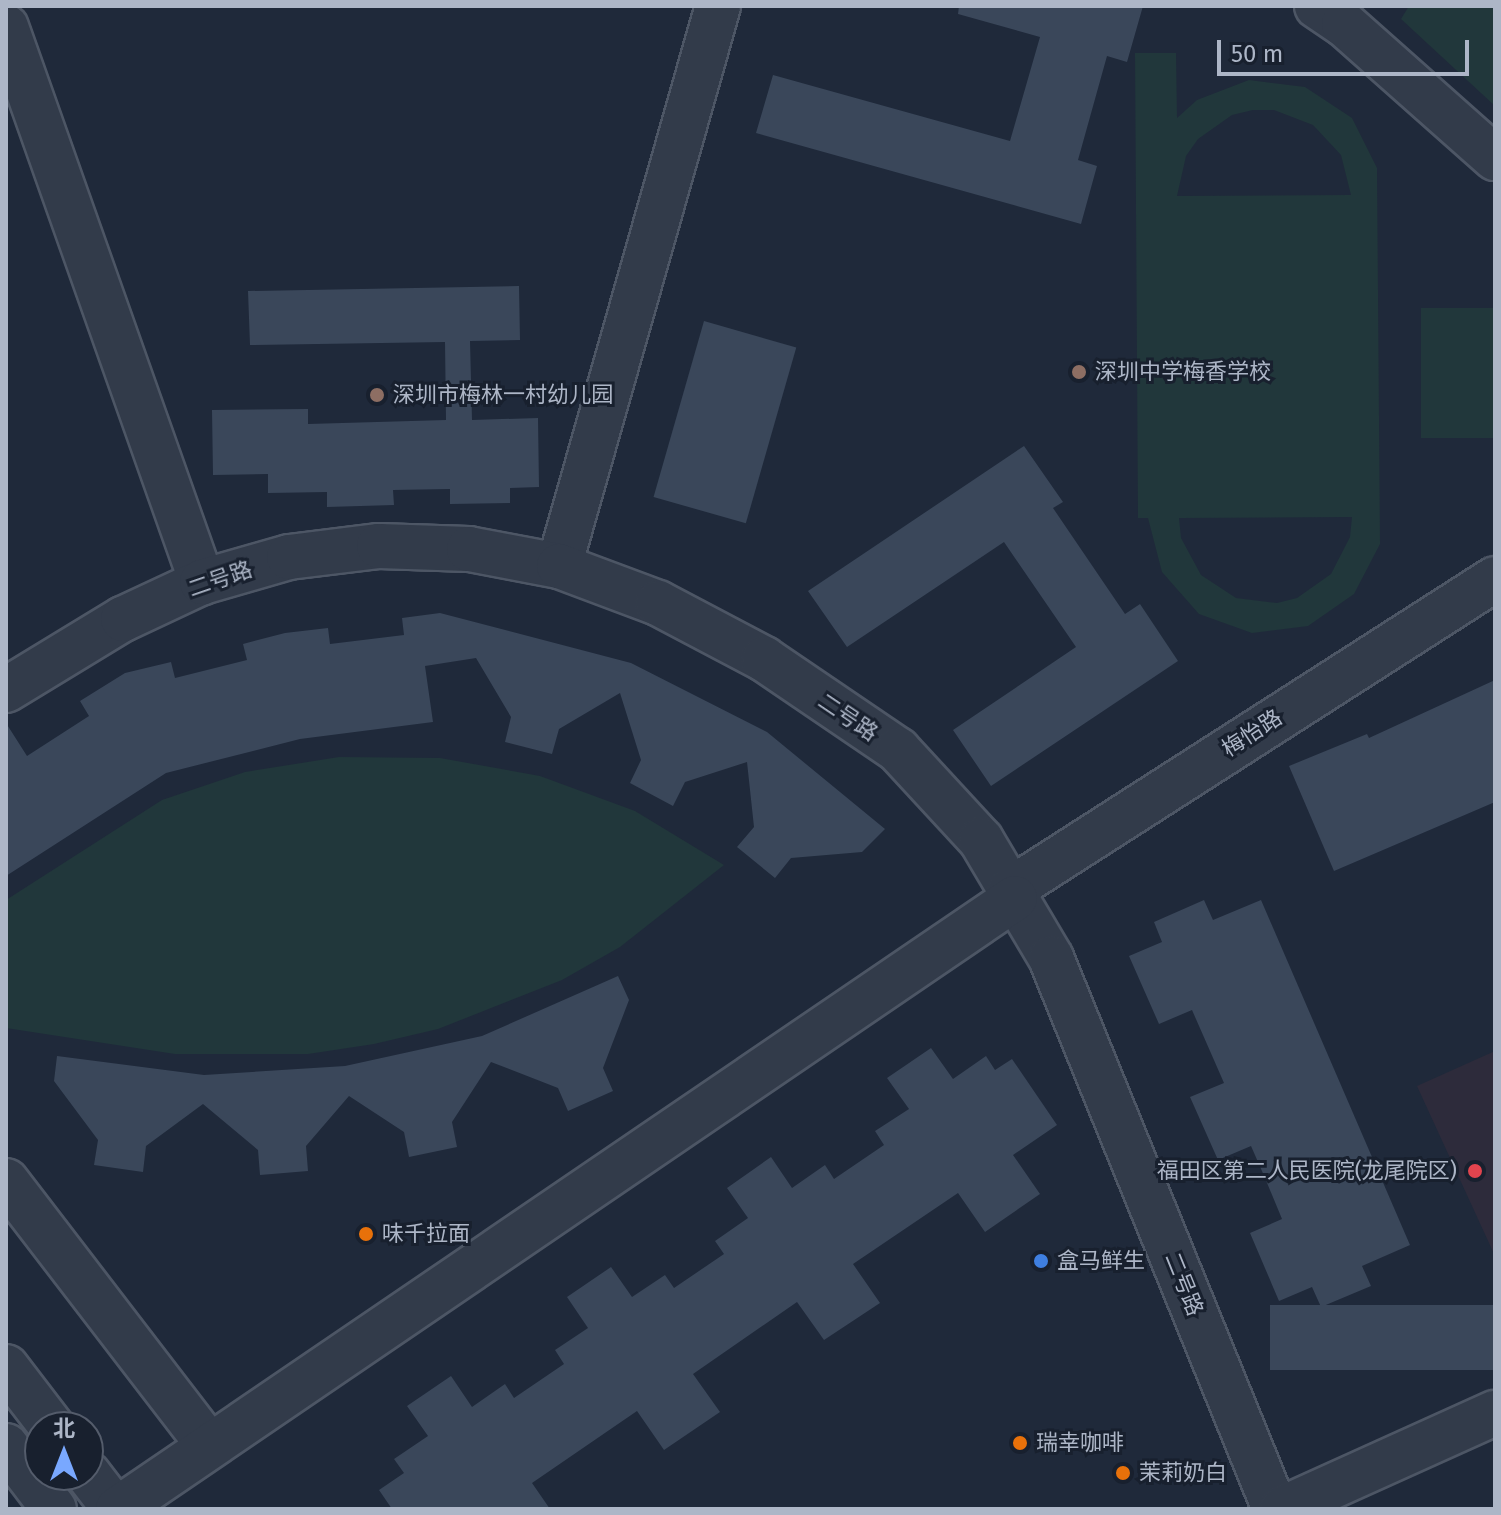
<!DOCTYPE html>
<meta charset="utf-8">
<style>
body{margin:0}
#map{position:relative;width:1501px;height:1515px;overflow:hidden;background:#1f293a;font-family:"Fira Sans","Noto Sans SC",sans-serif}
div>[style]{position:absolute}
.medical>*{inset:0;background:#2d2b3b}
.green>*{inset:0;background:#21373b;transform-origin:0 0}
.building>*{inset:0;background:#3a475a;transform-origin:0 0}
.roads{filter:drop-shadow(2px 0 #4d5665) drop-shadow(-2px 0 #4d5665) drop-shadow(0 2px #4d5665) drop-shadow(0 -2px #4d5665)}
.minor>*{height:44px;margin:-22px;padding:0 22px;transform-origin:22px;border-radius:22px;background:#323b4a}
.dots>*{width:22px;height:22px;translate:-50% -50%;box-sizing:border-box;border:4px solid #18202e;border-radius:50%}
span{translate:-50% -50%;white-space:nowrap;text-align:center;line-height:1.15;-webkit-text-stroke:6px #18202e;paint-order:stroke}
.poi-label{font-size:22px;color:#adb6c7}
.left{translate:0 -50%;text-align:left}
.right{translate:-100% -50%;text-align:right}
.street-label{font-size:22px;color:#adb6c7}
.frame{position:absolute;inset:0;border:8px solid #adb6c7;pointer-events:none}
.north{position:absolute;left:24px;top:1411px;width:80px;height:80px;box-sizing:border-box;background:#18202e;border:2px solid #545c6b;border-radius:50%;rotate:0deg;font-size:22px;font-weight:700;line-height:32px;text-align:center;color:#adb6c7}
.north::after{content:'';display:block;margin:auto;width:28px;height:36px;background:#79a8ff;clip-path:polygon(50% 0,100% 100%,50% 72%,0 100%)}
.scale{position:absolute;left:1217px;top:40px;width:252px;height:36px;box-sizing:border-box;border:4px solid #adb6c7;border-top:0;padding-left:10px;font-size:24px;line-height:28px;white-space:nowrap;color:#adb6c7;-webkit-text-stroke:6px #18202e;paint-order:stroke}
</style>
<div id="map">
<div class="medical">
<div style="clip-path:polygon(1495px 1051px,1495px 1256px,1417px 1086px)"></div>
</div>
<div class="green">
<div style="clip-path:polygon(1409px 6px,1495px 6px,1495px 106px,1401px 19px)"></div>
<div style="clip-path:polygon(evenodd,1135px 53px,1176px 53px,1177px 118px,1197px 100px,1249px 80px,1305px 87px,1352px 118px,1377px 168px,1380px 544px,1354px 594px,1308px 626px,1252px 633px,1199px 614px,1162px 572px,1148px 518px,1138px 518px,1135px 53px,1253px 110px,1274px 110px,1313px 125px,1341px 155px,1351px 195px,1177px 196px,1186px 156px,1198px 139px,1232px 115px,1253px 110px,1135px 53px,1352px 517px,1350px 537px,1331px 574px,1297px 598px,1277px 603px,1236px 598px,1201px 575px,1181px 538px,1179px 518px,1352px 517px)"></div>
<div style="left:1495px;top:308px;width:130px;height:74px;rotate:90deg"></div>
<div style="clip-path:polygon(339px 757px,440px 758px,540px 776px,635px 811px,724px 865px,620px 947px,562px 980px,438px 1029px,374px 1044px,308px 1054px,175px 1054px,6px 1028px,6px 900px,162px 800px,245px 772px)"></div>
</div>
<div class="building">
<div style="clip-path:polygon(959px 6px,1143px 6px,1127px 62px,1107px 56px,1078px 160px,1097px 166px,1081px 224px,756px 133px,773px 75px,1010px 141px,1040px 37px,958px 14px)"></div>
<div style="clip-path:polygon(519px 286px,520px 340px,470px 341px,472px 420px,538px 418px,539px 487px,510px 488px,510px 503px,450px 504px,450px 489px,393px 490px,394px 505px,327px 507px,327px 492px,268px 493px,268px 474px,213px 475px,212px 410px,308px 409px,308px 424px,446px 420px,445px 342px,250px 345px,248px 291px)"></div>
<div style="left:704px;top:321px;width:96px;height:183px;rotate:16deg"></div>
<div style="clip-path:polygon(1024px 446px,1063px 502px,1053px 508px,1125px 614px,1140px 604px,1178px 661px,991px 786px,953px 730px,1076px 647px,1004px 542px,847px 647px,808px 591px)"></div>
<div style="clip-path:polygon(440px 613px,631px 663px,767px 732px,885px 829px,862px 852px,791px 858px,775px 878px,737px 847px,754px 827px,747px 762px,685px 782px,673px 806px,630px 783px,641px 760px,620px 693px,559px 729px,552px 754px,505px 742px,511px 717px,476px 658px,425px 666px,433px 722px,300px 739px,166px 773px,6px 876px,6px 723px,27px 756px,89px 716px,80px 701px,125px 673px,171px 662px,175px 678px,247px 660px,243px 644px,285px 633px,328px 628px,330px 644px,404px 635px,402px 618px)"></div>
<div style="clip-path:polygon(1495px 680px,1495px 802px,1334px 871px,1289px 766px,1367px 734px,1369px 738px)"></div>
<div style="clip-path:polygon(1204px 900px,1213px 920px,1261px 900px,1410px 1245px,1362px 1266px,1371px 1286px,1321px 1307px,1312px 1287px,1279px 1301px,1250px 1233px,1282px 1219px,1265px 1178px,1251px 1146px,1218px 1160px,1190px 1097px,1224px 1083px,1210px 1051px,1192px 1010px,1159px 1024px,1129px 956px,1162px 942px,1154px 922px)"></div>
<div style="clip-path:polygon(618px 976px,629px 1000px,603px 1068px,613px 1091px,568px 1111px,558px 1088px,491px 1062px,452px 1122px,457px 1147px,409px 1157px,404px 1132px,349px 1096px,306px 1146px,308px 1171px,260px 1175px,258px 1150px,203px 1104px,146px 1146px,143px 1172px,94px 1165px,98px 1140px,54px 1081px,57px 1056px,204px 1075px,345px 1066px,482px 1036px)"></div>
<div style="clip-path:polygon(931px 1048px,953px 1079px,986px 1056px,995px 1070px,1012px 1059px,1057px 1125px,1013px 1155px,1040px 1194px,985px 1232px,958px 1193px,853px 1264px,880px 1303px,824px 1340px,797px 1302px,693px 1374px,720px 1412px,664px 1450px,637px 1411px,532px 1483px,550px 1509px,392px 1509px,379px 1490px,404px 1473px,394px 1459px,428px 1436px,407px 1406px,451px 1376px,472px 1407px,505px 1384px,514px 1398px,564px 1364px,555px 1350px,588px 1328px,567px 1297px,611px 1267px,632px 1297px,665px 1275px,674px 1288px,724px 1254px,715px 1241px,748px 1218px,727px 1188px,771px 1157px,792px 1188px,825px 1165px,834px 1179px,884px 1145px,875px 1131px,909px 1109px,887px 1078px)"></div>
<div style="left:1495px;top:1305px;width:65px;height:225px;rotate:90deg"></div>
</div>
<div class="roads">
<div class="minor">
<div style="left:1317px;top:6px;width:32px;rotate:34deg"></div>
<div style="left:1344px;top:24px;width:202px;rotate:41.6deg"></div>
<div style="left:6px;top:27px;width:589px;rotate:70.55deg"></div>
<div style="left:559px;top:566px;width:582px;rotate:-74.15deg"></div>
<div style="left:6px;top:690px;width:137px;rotate:-31.3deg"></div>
<div style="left:123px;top:619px;width:87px;rotate:-25.1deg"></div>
<div style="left:202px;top:582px;width:91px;rotate:-16deg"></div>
<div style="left:289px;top:557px;width:91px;rotate:-7deg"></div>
<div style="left:379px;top:546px;width:90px;rotate:1.9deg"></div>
<div style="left:469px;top:549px;width:92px;rotate:10.7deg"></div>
<div style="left:559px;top:566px;width:106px;rotate:20.5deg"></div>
<div style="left:658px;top:603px;width:120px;rotate:27.8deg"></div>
<div style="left:764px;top:659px;width:162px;rotate:34.2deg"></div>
<div style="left:898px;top:750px;width:122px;rotate:47.3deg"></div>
<div style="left:981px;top:840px;width:137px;rotate:59.3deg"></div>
<div style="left:1051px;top:958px;width:595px;rotate:67.88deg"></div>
<div style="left:1010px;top:890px;width:576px;rotate:-32.67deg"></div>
<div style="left:6px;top:1181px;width:334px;rotate:52.5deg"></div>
<div style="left:6px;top:1367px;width:76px;rotate:52.5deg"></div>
<div style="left:6px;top:1446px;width:79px;rotate:52.7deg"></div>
<div style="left:88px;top:1474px;width:44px;rotate:52.4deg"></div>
<div style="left:118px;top:1509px;width:1085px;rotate:-34.26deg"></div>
<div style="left:1282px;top:1509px;width:234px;rotate:-24.3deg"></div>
</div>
</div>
<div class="dots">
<div style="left:1079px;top:372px;background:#8d6e63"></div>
<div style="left:377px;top:395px;background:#8d6e63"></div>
<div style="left:1475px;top:1171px;background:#e0444e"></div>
<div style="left:366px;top:1234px;background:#e8710a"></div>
<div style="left:1041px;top:1261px;background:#3f7fe0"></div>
<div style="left:1020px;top:1443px;background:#e8710a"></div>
<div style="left:1123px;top:1473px;background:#e8710a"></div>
</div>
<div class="poi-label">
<span class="left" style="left:1095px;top:372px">深圳中学梅香学校</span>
<span class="left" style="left:393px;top:395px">深圳市梅林一村幼儿园</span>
<span class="right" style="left:1457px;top:1171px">福田区第二人民医院(龙尾院区)</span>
<span class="left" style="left:382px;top:1234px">味千拉面</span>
<span class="left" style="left:1057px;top:1261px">盒马鲜生</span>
<span class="left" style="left:1036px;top:1443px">瑞幸咖啡</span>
<span class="left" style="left:1139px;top:1473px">茉莉奶白</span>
</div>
<div class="street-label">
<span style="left:220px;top:579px;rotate:-19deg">二号路</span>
<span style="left:848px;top:717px;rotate:34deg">二号路</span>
<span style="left:1252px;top:733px;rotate:-33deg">梅怡路</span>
<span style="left:1184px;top:1284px;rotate:68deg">二号路</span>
</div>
<div class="frame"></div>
<div class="north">北</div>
<div class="scale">50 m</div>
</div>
